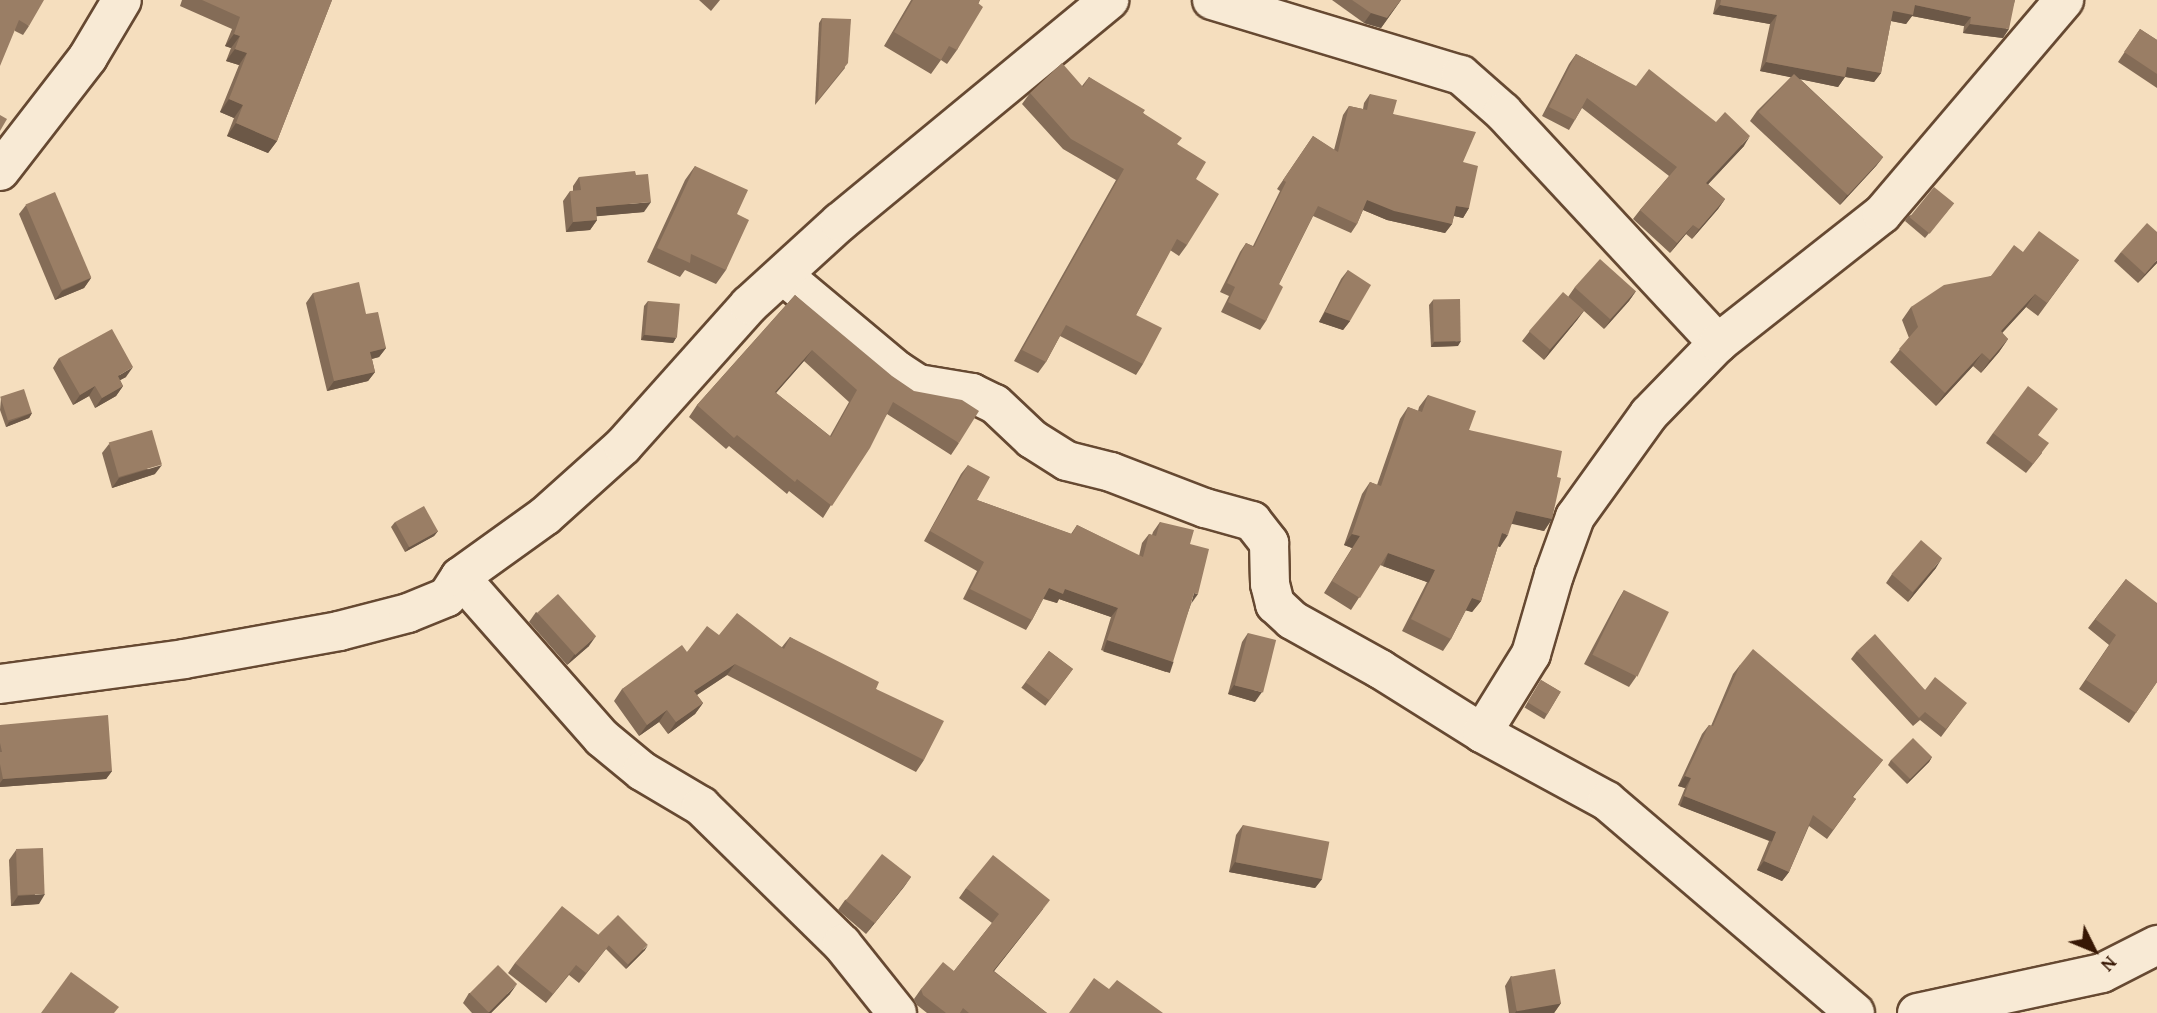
<!DOCTYPE html>
<style>
body{margin:0}
#map{position:relative;width:2157px;height:1013px;overflow:hidden;background:#f5debe;font-family:"Gentium Book Plus",serif}
div>[style]{position:absolute}
.roads{filter:drop-shadow(2px 0 #664932) drop-shadow(-2px 0 #664932) drop-shadow(0 2px #664932) drop-shadow(0 -2px #664932)}
.minor>*{height:38px;margin:-19px;padding:0 19px;transform-origin:19px;border-radius:19px;background:#f8ead5}
.wall>*{inset:0;background:#846c57;transform-origin:0 0}
.shaded-wall>*{inset:0;background:#6c5847;transform-origin:0 0}
.building>*{inset:0;background:#9a7e65;transform-origin:0 0}
span{translate:-50% -50%;white-space:nowrap;text-align:center;line-height:1.15;-webkit-text-stroke:7px #f8ead5;paint-order:stroke}
.north{position:absolute;left:2059px;top:915px;width:70px;height:70px;-webkit-text-stroke:5px #f8ead5;paint-order:stroke;rotate:133deg;font-size:19px;font-weight:700;line-height:28px;text-align:center;color:#371704}
.north::after{content:'';display:block;margin:auto;width:24px;height:32px;background:#371704;clip-path:polygon(50% 0,100% 100%,50% 72%,0 100%)}
</style>
<div id="map">
<div class="roads">
<div class="minor">
<div style="left:1212px;top:0;width:260px;rotate:16.8deg"></div>
<div style="left:1461px;top:75px;width:56px;rotate:41.4deg"></div>
<div style="left:1503px;top:112px;width:316px;rotate:47.1deg"></div>
<div style="left:0;top:171px;width:144px;rotate:-52.3deg"></div>
<div style="left:88px;top:57px;width:66px;rotate:-59.2deg"></div>
<div style="left:783px;top:275px;width:150px;rotate:39.9deg"></div>
<div style="left:898px;top:371px;width:24px;rotate:33deg"></div>
<div style="left:918px;top:384px;width:55px;rotate:9.5deg"></div>
<div style="left:972px;top:393px;width:25px;rotate:26deg"></div>
<div style="left:995px;top:404px;width:51px;rotate:43.4deg"></div>
<div style="left:1032px;top:439px;width:41px;rotate:32.2deg"></div>
<div style="left:1067px;top:461px;width:45px;rotate:14deg"></div>
<div style="left:1111px;top:472px;width:101px;rotate:21deg"></div>
<div style="left:1205px;top:508px;width:49px;rotate:15.5deg"></div>
<div style="left:1252px;top:521px;width:28px;rotate:52deg"></div>
<div style="left:1269px;top:543px;width:41px;rotate:88.6deg"></div>
<div style="left:1270px;top:584px;width:21px;rotate:76deg"></div>
<div style="left:1275px;top:604px;width:23px;rotate:43deg"></div>
<div style="left:1292px;top:620px;width:101px;rotate:29.1deg"></div>
<div style="left:1380px;top:669px;width:120px;rotate:32.1deg"></div>
<div style="left:1482px;top:733px;width:142px;rotate:28.5deg"></div>
<div style="left:1607px;top:801px;width:326px;rotate:40.5deg"></div>
<div style="left:460px;top:577px;width:215px;rotate:48.6deg"></div>
<div style="left:602px;top:738px;width:52px;rotate:39.5deg"></div>
<div style="left:642px;top:771px;width:69px;rotate:30.7deg"></div>
<div style="left:701px;top:806px;width:197px;rotate:44.4deg"></div>
<div style="left:842px;top:944px;width:88px;rotate:51.4deg"></div>
<div style="left:0;top:684px;width:186px;rotate:-7.7deg"></div>
<div style="left:184px;top:659px;width:158px;rotate:-10.2deg"></div>
<div style="left:339px;top:631px;width:71px;rotate:-14.6deg"></div>
<div style="left:408px;top:613px;width:42px;rotate:-22.3deg"></div>
<div style="left:447px;top:597px;width:24px;rotate:-57deg"></div>
<div style="left:460px;top:577px;width:105px;rotate:-35.7deg"></div>
<div style="left:545px;top:516px;width:105px;rotate:-41.9deg"></div>
<div style="left:623px;top:446px;width:189px;rotate:-48.2deg"></div>
<div style="left:749px;top:305px;width:123px;rotate:-42.4deg"></div>
<div style="left:840px;top:222px;width:349px;rotate:-39.5deg"></div>
<div style="left:1482px;top:733px;width:93px;rotate:-58.2deg"></div>
<div style="left:1531px;top:654px;width:82px;rotate:-73.8deg"></div>
<div style="left:1554px;top:575px;width:62px;rotate:-70.1deg"></div>
<div style="left:1575px;top:517px;width:127px;rotate:-54.3deg"></div>
<div style="left:1649px;top:414px;width:99px;rotate:-45.8deg"></div>
<div style="left:1718px;top:343px;width:209px;rotate:-38.2deg"></div>
<div style="left:1882px;top:214px;width:281px;rotate:-49.6deg"></div>
<div style="left:1917px;top:1013px;width:189px;rotate:-12.2deg"></div>
<div style="left:2102px;top:973px;width:62px;rotate:-27deg"></div>
</div>
</div>
<div class="wall">
<div style="clip-path:polygon(0 0,29px 26px,23px 35px,15px 31px)"></div>
<div style="clip-path:polygon(182px 0,332px 0,277px 141px,268px 153px,227px 136px,234px 118px,220px 112px,239px 65px,226px 61px,231px 48px,225px 46px,232px 29px,180px 6px)"></div>
<div style="clip-path:polygon(699px 0,720px 0,711px 11px)"></div>
<div style="clip-path:polygon(911px 0,980px 0,957px 50px,947px 64px,941px 60px,931px 74px,884px 46px)"></div>
<div style="clip-path:polygon(1332px 0,1401px 0,1381px 28px,1364px 23px)"></div>
<div style="clip-path:polygon(1716px 0,2015px 0,2003px 38px,1963px 33px,1964px 26px,1912px 16px,1906px 24px,1891px 21px,1881px 73px,1874px 82px,1845px 77px,1838px 87px,1800px 79px,1883px 157px,1876px 166px,1840px 205px,1750px 121px,1757px 111px,1791px 77px,1760px 71px,1770px 24px,1713px 14px)"></div>
<div style="clip-path:polygon(822px 18px,845px 68px,815px 105px,819px 23px)"></div>
<div style="clip-path:polygon(2140px 29px,2157px 40px,2157px 88px,2118px 62px)"></div>
<div style="clip-path:polygon(1576px 54px,1744px 146px,1708px 184px,1725px 199px,1718px 209px,1692px 239px,1686px 234px,1670px 253px,1633px 219px,1640px 210px,1669px 176px,1582px 108px,1569px 130px,1542px 116px,1569px 64px)"></div>
<div style="clip-path:polygon(1089px 77px,1143px 113px,1177px 144px,1196px 179px,1187px 245px,1179px 256px,1170px 250px,1136px 315px,1143px 364px,1136px 375px,1060px 336px,1046px 362px,1038px 373px,1014px 361px,1116px 180px,1063px 149px,1022px 104px,1030px 93px,1082px 86px)"></div>
<div style="clip-path:polygon(1370px 94px,1393px 114px,1463px 162px,1469px 208px,1463px 218px,1454px 216px,1452px 224px,1445px 233px,1387px 220px,1363px 210px,1357px 224px,1351px 233px,1313px 216px,1279px 284px,1266px 321px,1260px 330px,1221px 312px,1229px 296px,1220px 292px,1240px 252px,1246px 243px,1253px 246px,1280px 191px,1277px 189px,1313px 136px,1334px 150px,1343px 115px,1349px 106px,1363px 109px,1364px 103px)"></div>
<div style="clip-path:polygon(695px 166px,737px 214px,726px 270px,716px 284px,685px 270px,680px 277px,647px 262px,685px 180px)"></div>
<div style="clip-path:polygon(579px 177px,644px 212px,596px 216px,597px 220px,590px 230px,566px 232px,563px 201px,570px 191px,573px 191px,573px 186px)"></div>
<div style="clip-path:polygon(1954px 203px,1925px 238px,1905px 221px,1908px 216px)"></div>
<div style="clip-path:polygon(26px 205px,91px 278px,84px 288px,55px 300px,19px 214px)"></div>
<div style="clip-path:polygon(2023px 252px,2079px 260px,2038px 316px,2026px 307px,2002px 333px,2008px 339px,1999px 352px,1981px 373px,1973px 366px,1936px 406px,1890px 362px,1909px 338px,1902px 320px,1911px 307px,1991px 276px)"></div>
<div style="clip-path:polygon(2121px 252px,2157px 263px,2138px 283px,2114px 261px)"></div>
<div style="clip-path:polygon(1348px 270px,1350px 321px,1343px 330px,1319px 322px,1341px 279px)"></div>
<div style="clip-path:polygon(1575px 287px,1636px 291px,1629px 301px,1604px 329px,1584px 311px,1577px 320px,1544px 360px,1522px 341px,1529px 332px,1568px 297px)"></div>
<div style="clip-path:polygon(313px 293px,366px 314px,386px 348px,379px 357px,372px 359px,375px 372px,368px 381px,327px 391px,306px 303px)"></div>
<div style="clip-path:polygon(evenodd,795px 295px,959px 443px,951px 455px,887px 414px,823px 518px,789px 491px,787px 494px,729px 446px,726px 449px,689px 417px,697px 405px,795px 295px,804px 361px,849px 402px,830px 436px,776px 393px,804px 361px)"></div>
<div style="clip-path:polygon(1433px 300px,1458px 346px,1431px 347px,1429px 305px)"></div>
<div style="clip-path:polygon(648px 301px,676px 338px,673px 343px,641px 340px,644px 306px)"></div>
<div style="clip-path:polygon(59px 358px,126px 377px,120px 380px,123px 386px,116px 396px,95px 408px,89px 396px,73px 405px,53px 368px)"></div>
<div style="clip-path:polygon(1428px 395px,1469px 430px,1557px 477px,1552px 519px,1544px 531px,1512px 523px,1500px 547px,1498px 546px,1481px 601px,1472px 612px,1466px 610px,1451px 639px,1443px 651px,1402px 631px,1427px 582px,1380px 565px,1351px 610px,1324px 593px,1352px 548px,1344px 545px,1362px 494px,1370px 482px,1377px 485px,1400px 419px,1408px 407px,1418px 411px,1419px 407px)"></div>
<div style="clip-path:polygon(1px 398px,32px 413px,29px 418px,6px 427px,0 410px)"></div>
<div style="clip-path:polygon(1993px 433px,2038px 435px,2042px 453px,2026px 473px,1986px 443px)"></div>
<div style="clip-path:polygon(109px 444px,155px 474px,112px 488px,102px 453px)"></div>
<div style="clip-path:polygon(968px 465px,977px 500px,1071px 534px,1077px 525px,1139px 556px,1142px 543px,1149px 534px,1152px 535px,1153px 532px,1160px 522px,1190px 544px,1191px 604px,1166px 672px,1101px 650px,1111px 617px,1059px 599px,1057px 603px,1043px 599px,1032px 620px,1026px 630px,963px 599px,977px 571px,924px 541px,961px 474px)"></div>
<div style="clip-path:polygon(395px 522px,438px 531px,434px 536px,405px 552px,391px 527px)"></div>
<div style="clip-path:polygon(1936px 568px,1908px 602px,1886px 583px,1892px 574px)"></div>
<div style="clip-path:polygon(2126px 579px,2157px 682px,2129px 723px,2079px 689px,2109px 645px,2088px 628px)"></div>
<div style="clip-path:polygon(1624px 590px,1636px 677px,1629px 687px,1584px 664px,1618px 600px)"></div>
<div style="clip-path:polygon(536px 612px,589px 646px,567px 665px,529px 622px)"></div>
<div style="clip-path:polygon(1248px 633px,1255px 702px,1228px 694px,1242px 642px)"></div>
<div style="clip-path:polygon(719px 635px,782px 647px,790px 637px,876px 689px,924px 760px,916px 772px,727px 675px,697px 695px,703px 703px,695px 714px,668px 734px,659px 722px,639px 736px,614px 701px,622px 689px,687px 652px)"></div>
<div style="left:1049px;top:651px;width:30px;height:46px;rotate:37deg"></div>
<div style="clip-path:polygon(1857px 651px,1925px 690px,1961px 710px,1941px 737px,1920px 720px,1913px 726px,1851px 659px)"></div>
<div style="clip-path:polygon(1740px 665px,1883px 760px,1853px 797px,1856px 799px,1827px 839px,1809px 826px,1789px 872px,1782px 881px,1757px 870px,1769px 841px,1678px 805px,1685px 788px,1678px 786px,1702px 734px,1709px 725px,1711px 726px,1733px 674px)"></div>
<div style="left:1541px;top:680px;width:23px;height:32px;rotate:31deg"></div>
<div style="clip-path:polygon(0 725px,112px 771px,106px 779px,0 787px)"></div>
<div style="clip-path:polygon(1932px 757px,1929px 762px,1907px 784px,1888px 765px,1891px 760px)"></div>
<div style="clip-path:polygon(1243px 825px,1322px 879px,1315px 888px,1229px 872px,1236px 835px)"></div>
<div style="clip-path:polygon(16px 850px,39px 904px,11px 906px,9px 860px)"></div>
<div style="clip-path:polygon(911px 877px,866px 934px,838px 910px,845px 900px)"></div>
<div style="clip-path:polygon(966px 888px,1043px 909px,994px 971px,1047px 1013px,927px 1013px,917px 1005px,914px 999px,921px 989px,954px 971px,992px 923px,959px 898px)"></div>
<div style="clip-path:polygon(599px 935px,645px 950px,626px 969px,606px 949px,579px 983px,569px 975px,546px 1003px,508px 973px,515px 963px)"></div>
<div style="clip-path:polygon(1511px 976px,1561px 1003px,1554px 1013px,1509px 1013px,1505px 986px)"></div>
<div style="clip-path:polygon(469px 993px,510px 994px,491px 1013px,472px 1013px,463px 1003px)"></div>
</div>
<div class="shaded-wall">
<div style="clip-path:polygon(1401px 0,1381px 28px,1364px 23px,1371px 13px)"></div>
<div style="clip-path:polygon(1720px 5px,1777px 15px,1770px 24px,1713px 14px)"></div>
<div style="clip-path:polygon(1915px 5px,1971px 17px,1964px 26px,1912px 16px,1906px 24px,1886px 20px,1893px 11px)"></div>
<div style="clip-path:polygon(1970px 24px,2009px 29px,2003px 38px,1963px 33px)"></div>
<div style="clip-path:polygon(234px 34px,240px 36px,231px 48px,225px 46px)"></div>
<div style="clip-path:polygon(235px 49px,247px 53px,239px 65px,226px 61px)"></div>
<div style="clip-path:polygon(1766px 62px,1845px 77px,1838px 87px,1760px 71px)"></div>
<div style="clip-path:polygon(1847px 67px,1881px 73px,1874px 82px,1841px 76px)"></div>
<div style="clip-path:polygon(229px 99px,243px 105px,234px 118px,220px 112px)"></div>
<div style="clip-path:polygon(236px 123px,277px 141px,268px 153px,227px 136px)"></div>
<div style="clip-path:polygon(1750px 136px,1744px 146px,1700px 193px,1706px 183px)"></div>
<div style="clip-path:polygon(1883px 157px,1876px 166px,1840px 205px,1847px 195px)"></div>
<div style="clip-path:polygon(1725px 199px,1718px 209px,1692px 239px,1699px 229px)"></div>
<div style="clip-path:polygon(1367px 200px,1452px 224px,1445px 233px,1387px 220px,1361px 209px)"></div>
<div style="clip-path:polygon(651px 202px,644px 212px,589px 217px,596px 207px)"></div>
<div style="clip-path:polygon(1456px 206px,1469px 208px,1463px 218px,1450px 215px)"></div>
<div style="clip-path:polygon(597px 220px,590px 230px,566px 232px,573px 222px)"></div>
<div style="clip-path:polygon(1693px 225px,1686px 234px,1670px 253px,1677px 243px)"></div>
<div style="clip-path:polygon(2157px 260px,2157px 263px,2138px 283px,2145px 274px)"></div>
<div style="clip-path:polygon(91px 278px,84px 288px,55px 300px,62px 291px)"></div>
<div style="clip-path:polygon(1636px 291px,1629px 301px,1604px 329px,1611px 319px)"></div>
<div style="clip-path:polygon(2035px 294px,2026px 307px,1992px 344px,2001px 331px)"></div>
<div style="clip-path:polygon(1584px 310px,1577px 320px,1544px 360px,1550px 350px)"></div>
<div style="clip-path:polygon(1325px 312px,1350px 321px,1343px 330px,1319px 322px)"></div>
<div style="clip-path:polygon(644px 335px,676px 338px,673px 343px,641px 340px)"></div>
<div style="clip-path:polygon(2008px 339px,1999px 352px,1981px 373px,1990px 360px)"></div>
<div style="clip-path:polygon(1461px 341px,1458px 346px,1431px 347px,1434px 342px)"></div>
<div style="clip-path:polygon(386px 348px,379px 357px,363px 361px,370px 352px)"></div>
<div style="clip-path:polygon(812px 350px,804px 361px,767px 403px,775px 392px)"></div>
<div style="clip-path:polygon(1982px 353px,1973px 366px,1936px 406px,1945px 393px)"></div>
<div style="clip-path:polygon(133px 367px,126px 377px,111px 385px,118px 376px)"></div>
<div style="clip-path:polygon(375px 372px,368px 381px,327px 391px,334px 381px)"></div>
<div style="clip-path:polygon(95px 386px,89px 396px,73px 405px,80px 395px)"></div>
<div style="clip-path:polygon(123px 386px,116px 396px,95px 408px,102px 398px)"></div>
<div style="clip-path:polygon(32px 413px,29px 418px,6px 427px,9px 422px)"></div>
<div style="clip-path:polygon(162px 465px,155px 474px,112px 488px,119px 478px)"></div>
<div style="clip-path:polygon(1516px 511px,1552px 519px,1544px 531px,1508px 523px)"></div>
<div style="clip-path:polygon(438px 531px,434px 536px,405px 552px,409px 547px)"></div>
<div style="clip-path:polygon(1502px 533px,1508px 535px,1500px 547px,1494px 545px)"></div>
<div style="clip-path:polygon(1352px 534px,1360px 536px,1352px 548px,1344px 545px)"></div>
<div style="left:1388px;top:553px;width:50px;height:14px;rotate:20deg"></div>
<div style="clip-path:polygon(1942px 558px,1936px 568px,1908px 602px,1914px 592px)"></div>
<div style="clip-path:polygon(1049px 588px,1065px 589px,1118px 608px,1111px 617px,1059px 599px,1057px 603px,1042px 598px)"></div>
<div style="clip-path:polygon(1194px 593px,1198px 594px,1191px 604px)"></div>
<div style="clip-path:polygon(1472px 598px,1481px 601px,1472px 612px,1464px 610px)"></div>
<div style="clip-path:polygon(596px 636px,589px 646px,567px 665px,574px 655px)"></div>
<div style="left:1107px;top:640px;width:70px;height:12px;rotate:18deg"></div>
<div style="clip-path:polygon(735px 664px,727px 675px,686px 702px,694px 691px)"></div>
<div style="clip-path:polygon(1234px 685px,1262px 692px,1255px 702px,1228px 694px)"></div>
<div style="clip-path:polygon(703px 703px,695px 714px,668px 734px,676px 722px)"></div>
<div style="clip-path:polygon(667px 710px,659px 722px,639px 736px,647px 725px)"></div>
<div style="clip-path:polygon(1932px 757px,1929px 762px,1907px 784px,1910px 779px)"></div>
<div style="clip-path:polygon(112px 771px,106px 779px,0 787px,0 783px,3px 779px)"></div>
<div style="clip-path:polygon(1685px 776px,1691px 778px,1685px 788px,1678px 786px)"></div>
<div style="left:1684px;top:796px;width:99px;height:11px;rotate:21deg"></div>
<div style="clip-path:polygon(1764px 861px,1789px 872px,1782px 881px,1757px 870px)"></div>
<div style="clip-path:polygon(1235px 862px,1322px 879px,1315px 888px,1229px 872px)"></div>
<div style="clip-path:polygon(911px 877px,904px 887px,866px 934px,873px 924px)"></div>
<div style="clip-path:polygon(45px 894px,39px 904px,11px 906px,18px 896px)"></div>
<div style="clip-path:polygon(1050px 900px,1043px 909px,987px 980px,993px 971px)"></div>
<div style="clip-path:polygon(648px 945px,645px 950px,626px 969px,629px 964px)"></div>
<div style="clip-path:polygon(517px 984px,510px 994px,491px 1013px,488px 1013px)"></div>
<div style="clip-path:polygon(1561px 1003px,1554px 1013px,1515px 1013px,1517px 1010px)"></div>
</div>
<div class="building">
<div style="clip-path:polygon(0 0,44px 0,29px 26px,19px 20px,0 66px)"></div>
<div style="clip-path:polygon(202px 0,332px 0,277px 141px,236px 123px,243px 105px,229px 99px,247px 53px,235px 49px,240px 36px,234px 34px,240px 17px)"></div>
<div style="clip-path:polygon(913px 0,980px 0,978px 3px,983px 7px,957px 50px,949px 46px,941px 60px,894px 32px)"></div>
<div style="clip-path:polygon(1352px 0,1401px 0,1387px 18px,1371px 13px)"></div>
<div style="clip-path:polygon(1721px 0,2015px 0,2009px 29px,1970px 24px,1971px 17px,1915px 5px,1913px 15px,1893px 11px,1881px 73px,1847px 67px,1845px 77px,1766px 62px,1777px 15px,1720px 5px)"></div>
<div style="clip-path:polygon(822px 18px,851px 19px,848px 63px,818px 100px)"></div>
<div style="clip-path:polygon(2140px 29px,2157px 40px,2157px 74px,2124px 52px)"></div>
<div style="clip-path:polygon(1576px 54px,1636px 86px,1649px 69px,1716px 122px,1725px 112px,1750px 136px,1706px 183px,1725px 199px,1699px 229px,1693px 225px,1677px 243px,1640px 210px,1677px 167px,1587px 98px,1575px 120px,1549px 107px)"></div>
<div style="clip-path:polygon(1062px 63px,1083px 87px,1089px 77px,1145px 110px,1143px 113px,1182px 138px,1177px 144px,1206px 162px,1196px 179px,1219px 194px,1187px 245px,1177px 239px,1136px 315px,1162px 328px,1143px 364px,1066px 325px,1046px 362px,1022px 350px,1124px 169px,1071px 139px,1030px 93px)"></div>
<div style="left:1794px;top:74px;width:122px;height:52px;rotate:43deg"></div>
<div style="clip-path:polygon(1370px 94px,1397px 100px,1393px 114px,1476px 132px,1463px 162px,1478px 166px,1469px 208px,1456px 206px,1452px 224px,1394px 211px,1367px 200px,1357px 224px,1318px 206px,1279px 284px,1283px 287px,1266px 321px,1228px 302px,1235px 287px,1227px 283px,1246px 243px,1254px 247px,1286px 182px,1283px 180px,1313px 136px,1338px 152px,1349px 106px,1367px 110px)"></div>
<div style="clip-path:polygon(0 115px,7px 119px,0 131px)"></div>
<div style="clip-path:polygon(695px 166px,748px 190px,737px 214px,749px 220px,726px 270px,691px 254px,690px 263px,657px 248px)"></div>
<div style="clip-path:polygon(635px 171px,636px 175px,648px 174px,651px 202px,596px 207px,597px 220px,573px 222px,570px 191px,581px 190px,579px 177px)"></div>
<div style="left:1934px;top:187px;width:26px;height:39px;rotate:39deg"></div>
<div style="left:55px;top:192px;width:93px;height:32px;rotate:67deg"></div>
<div style="clip-path:polygon(2147px 223px,2157px 232px,2157px 260px,2145px 274px,2121px 252px)"></div>
<div style="clip-path:polygon(2039px 231px,2079px 260px,2047px 303px,2035px 294px,2001px 331px,2008px 339px,1990px 360px,1982px 353px,1945px 393px,1899px 349px,1918px 327px,1911px 307px,1944px 285px,1991px 276px,2014px 245px,2023px 252px)"></div>
<div style="left:1600px;top:259px;width:48px;height:38px;rotate:42deg"></div>
<div style="clip-path:polygon(1348px 270px,1371px 285px,1350px 321px,1325px 312px)"></div>
<div style="clip-path:polygon(359px 282px,366px 314px,378px 312px,386px 348px,370px 352px,375px 372px,334px 381px,313px 293px)"></div>
<div style="left:1563px;top:292px;width:28px;height:52px;rotate:41deg"></div>
<div style="clip-path:polygon(evenodd,795px 295px,892px 376px,914px 391px,962px 400px,979px 411px,959px 443px,893px 402px,870px 448px,832px 506px,797px 479px,795px 482px,737px 435px,734px 438px,697px 405px,795px 295px,812px 350px,857px 390px,831px 437px,775px 392px,812px 350px)"></div>
<div style="left:1460px;top:299px;width:42px;height:27px;rotate:89deg"></div>
<div style="left:648px;top:301px;width:32px;height:34px;rotate:5deg"></div>
<div style="clip-path:polygon(112px 329px,133px 367px,118px 376px,123px 386px,102px 398px,95px 386px,80px 395px,59px 358px)"></div>
<div style="clip-path:polygon(2028px 386px,2058px 409px,2038px 435px,2049px 443px,2033px 464px,1993px 433px)"></div>
<div style="left:24px;top:389px;width:25px;height:25px;rotate:72deg"></div>
<div style="clip-path:polygon(1428px 395px,1476px 411px,1469px 430px,1562px 451px,1557px 477px,1561px 478px,1552px 519px,1516px 511px,1508px 535px,1502px 533px,1481px 601px,1472px 598px,1451px 639px,1411px 619px,1435px 570px,1388px 553px,1360px 598px,1332px 581px,1360px 536px,1352px 534px,1370px 482px,1381px 486px,1408px 407px,1422px 412px)"></div>
<div style="left:152px;top:430px;width:36px;height:45px;rotate:74deg"></div>
<div style="clip-path:polygon(968px 465px,990px 477px,977px 500px,1072px 534px,1077px 525px,1143px 557px,1149px 534px,1156px 536px,1160px 522px,1194px 530px,1190px 544px,1209px 549px,1198px 594px,1194px 593px,1173px 662px,1107px 640px,1118px 608px,1065px 589px,1063px 594px,1049px 588px,1032px 620px,970px 589px,984px 562px,930px 531px)"></div>
<div style="left:424px;top:506px;width:29px;height:33px;rotate:61deg"></div>
<div style="left:1921px;top:540px;width:28px;height:45px;rotate:41deg"></div>
<div style="clip-path:polygon(2126px 579px,2157px 603px,2157px 682px,2136px 713px,2086px 680px,2116px 635px,2095px 619px)"></div>
<div style="left:1624px;top:590px;width:50px;height:72px;rotate:26deg"></div>
<div style="left:558px;top:594px;width:57px;height:28px;rotate:48deg"></div>
<div style="clip-path:polygon(737px 613px,784px 649px,790px 637px,879px 682px,876px 689px,944px 721px,924px 760px,735px 664px,694px 691px,703px 703px,676px 722px,667px 710px,647px 725px,622px 689px,682px 645px,687px 652px,707px 626px,719px 635px)"></div>
<div style="left:1248px;top:633px;width:29px;height:54px;rotate:14deg"></div>
<div style="clip-path:polygon(1875px 634px,1925px 690px,1935px 677px,1967px 703px,1946px 729px,1925px 712px,1919px 718px,1857px 651px)"></div>
<div style="clip-path:polygon(1753px 649px,1883px 760px,1852px 797px,1856px 799px,1833px 830px,1813px 815px,1789px 872px,1764px 861px,1776px 832px,1684px 796px,1691px 778px,1685px 776px,1709px 725px,1713px 726px,1740px 665px)"></div>
<div style="left:1049px;top:651px;width:30px;height:39px;rotate:37deg"></div>
<div style="left:1541px;top:680px;width:23px;height:26px;rotate:31deg"></div>
<div style="clip-path:polygon(108px 715px,112px 771px,3px 779px,0 764px,0 752px,2px 752px,0 743px,0 725px)"></div>
<div style="left:1913px;top:738px;width:27px;height:31px;rotate:45deg"></div>
<div style="left:1243px;top:825px;width:88px;height:38px;rotate:11deg"></div>
<div style="left:43px;top:848px;width:46px;height:27px;rotate:88deg"></div>
<div style="left:882px;top:854px;width:37px;height:59px;rotate:38deg"></div>
<div style="clip-path:polygon(993px 855px,1050px 900px,993px 971px,1047px 1013px,969px 1013px,963px 1008px,960px 1013px,946px 1013px,923px 995px,921px 989px,943px 962px,954px 971px,999px 914px,966px 888px)"></div>
<div style="clip-path:polygon(562px 906px,610px 944px,586px 973px,576px 965px,553px 994px,515px 963px)"></div>
<div style="left:618px;top:915px;width:42px;height:28px;rotate:45deg"></div>
<div style="left:498px;top:965px;width:27px;height:40px;rotate:45deg"></div>
<div style="left:1555px;top:969px;width:35px;height:45px;rotate:80deg"></div>
<div style="clip-path:polygon(71px 972px,119px 1007px,114px 1013px,41px 1013px)"></div>
<div style="clip-path:polygon(1094px 978px,1109px 989px,1117px 980px,1163px 1013px,1069px 1013px)"></div>
</div>
<div class="north">N</div>
</div>
